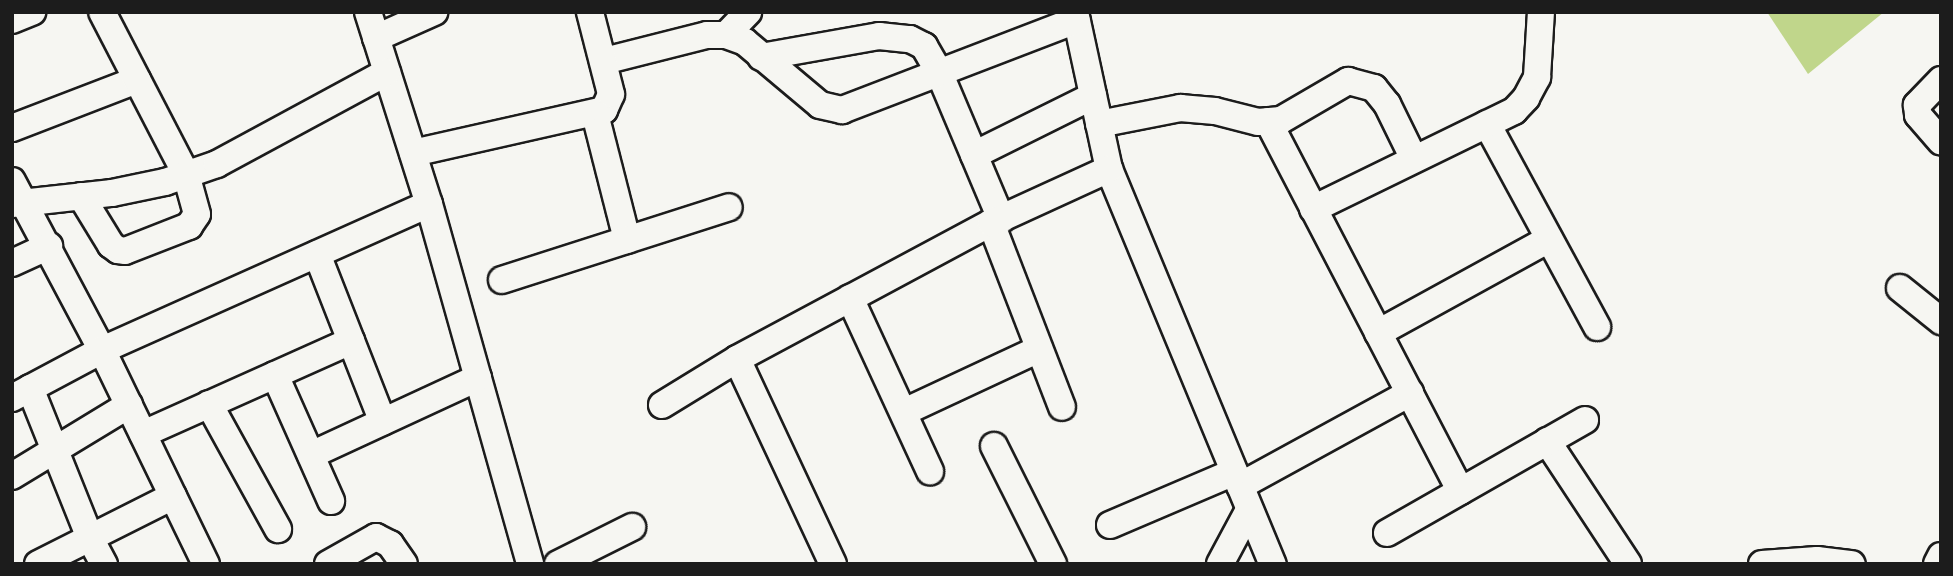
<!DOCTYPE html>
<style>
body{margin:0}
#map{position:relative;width:1953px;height:576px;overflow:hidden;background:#f6f6f2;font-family:Pangolin,sans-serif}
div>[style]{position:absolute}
.green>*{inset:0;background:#c0d68b}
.roads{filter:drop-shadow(2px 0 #1c1c1c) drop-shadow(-2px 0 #1c1c1c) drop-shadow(0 2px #1c1c1c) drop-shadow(0 -2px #1c1c1c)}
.minor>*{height:26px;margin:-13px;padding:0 13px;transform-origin:13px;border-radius:13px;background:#f6f6f2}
span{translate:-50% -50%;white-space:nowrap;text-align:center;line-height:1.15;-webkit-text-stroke:7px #f6f6f2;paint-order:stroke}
.frame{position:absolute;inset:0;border:14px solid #1c1c1c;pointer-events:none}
</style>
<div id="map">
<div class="green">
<div style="clip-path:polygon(1767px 12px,1884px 12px,1808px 74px)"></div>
</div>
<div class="roads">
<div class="minor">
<div style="left:368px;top:12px;width:201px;rotate:72.4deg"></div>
<div style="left:429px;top:204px;width:374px;rotate:74.3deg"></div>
<div style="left:1075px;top:12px;width:161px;rotate:77.8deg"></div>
<div style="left:1109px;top:169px;width:428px;rotate:67.5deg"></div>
<div style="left:12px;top:20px;width:22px;rotate:-22deg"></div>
<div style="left:726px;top:35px;width:32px;rotate:-46deg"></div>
<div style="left:376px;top:38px;width:64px;rotate:-24.1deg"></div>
<div style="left:761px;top:57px;width:120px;rotate:-10.1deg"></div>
<div style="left:879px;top:36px;width:31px;rotate:6deg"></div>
<div style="left:910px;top:39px;width:16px;rotate:27deg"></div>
<div style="left:924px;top:46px;width:30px;rotate:60deg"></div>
<div style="left:939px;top:72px;width:160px;rotate:67.1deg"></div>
<div style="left:604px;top:61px;width:106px;rotate:-14.2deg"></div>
<div style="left:707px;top:35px;width:19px"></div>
<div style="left:726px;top:35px;width:20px;rotate:20deg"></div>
<div style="left:745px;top:42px;width:98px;rotate:40deg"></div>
<div style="left:820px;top:105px;width:23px;rotate:13deg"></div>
<div style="left:842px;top:110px;width:251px;rotate:-21deg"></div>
<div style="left:1941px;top:80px;width:35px;rotate:134deg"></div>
<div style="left:1917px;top:105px;width:10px;rotate:84deg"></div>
<div style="left:1918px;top:115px;width:35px;rotate:49deg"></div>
<div style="left:595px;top:114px;width:130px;rotate:75.7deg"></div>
<div style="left:1268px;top:121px;width:417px;rotate:62.5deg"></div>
<div style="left:1099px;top:124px;width:83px;rotate:-11.2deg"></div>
<div style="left:1180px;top:108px;width:35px;rotate:5deg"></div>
<div style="left:1215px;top:111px;width:44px;rotate:14.3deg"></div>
<div style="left:1258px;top:122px;width:23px;rotate:-5deg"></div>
<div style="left:1281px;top:120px;width:78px;rotate:-30.2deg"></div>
<div style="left:1348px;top:81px;width:27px;rotate:15deg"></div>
<div style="left:1374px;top:88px;width:21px;rotate:51deg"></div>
<div style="left:1387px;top:104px;width:61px;rotate:63.9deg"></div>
<div style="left:1487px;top:124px;width:231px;rotate:61.5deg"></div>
<div style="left:12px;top:128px;width:134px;rotate:-21deg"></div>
<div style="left:413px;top:153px;width:196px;rotate:-12.7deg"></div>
<div style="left:604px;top:110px;width:17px;rotate:-66deg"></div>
<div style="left:611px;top:94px;width:85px;rotate:-104.4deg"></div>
<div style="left:974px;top:155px;width:133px;rotate:-26.4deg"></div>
<div style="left:12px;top:181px;width:191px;rotate:62deg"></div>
<div style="left:102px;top:350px;width:238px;rotate:64.1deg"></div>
<div style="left:81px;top:196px;width:57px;rotate:58.5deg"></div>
<div style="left:111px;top:245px;width:9px;rotate:36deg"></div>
<div style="left:118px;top:250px;width:7px;rotate:8deg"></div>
<div style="left:125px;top:251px;width:69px;rotate:-21.3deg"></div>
<div style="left:189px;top:226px;width:14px;rotate:-56deg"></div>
<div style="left:197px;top:214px;width:41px;rotate:-105.4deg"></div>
<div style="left:186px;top:174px;width:182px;rotate:-117.4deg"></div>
<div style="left:12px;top:204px;width:101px;rotate:-6.3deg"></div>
<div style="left:112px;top:193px;width:54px;rotate:-11.7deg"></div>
<div style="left:165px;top:182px;width:55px;rotate:-19.1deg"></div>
<div style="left:217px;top:164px;width:193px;rotate:-28.4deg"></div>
<div style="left:1313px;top:209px;width:224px;rotate:-26deg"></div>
<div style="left:1514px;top:111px;width:18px;rotate:-47deg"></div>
<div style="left:1526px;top:98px;width:24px;rotate:-62deg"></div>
<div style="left:1537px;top:77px;width:65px;rotate:-86.5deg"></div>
<div style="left:991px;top:223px;width:197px;rotate:68.9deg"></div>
<div style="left:317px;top:254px;width:180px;rotate:68.6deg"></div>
<div style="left:12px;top:263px;width:41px;rotate:-24.7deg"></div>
<div style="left:502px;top:280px;width:238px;rotate:-17.8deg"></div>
<div style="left:1900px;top:288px;width:53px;rotate:38.8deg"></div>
<div style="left:850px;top:298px;width:191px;rotate:65.2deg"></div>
<div style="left:1378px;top:333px;width:195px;rotate:-28.8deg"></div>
<div style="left:737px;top:359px;width:226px;rotate:64.9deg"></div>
<div style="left:275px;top:375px;width:138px;rotate:66deg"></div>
<div style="left:30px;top:388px;width:162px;rotate:68.2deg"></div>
<div style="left:90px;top:538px;width:30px;rotate:62deg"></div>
<div style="left:12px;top:398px;width:102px;rotate:-28.1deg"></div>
<div style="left:102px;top:350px;width:358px;rotate:-24.1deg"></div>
<div style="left:209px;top:404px;width:143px;rotate:61.1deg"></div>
<div style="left:662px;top:405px;width:88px;rotate:-31.5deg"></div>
<div style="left:737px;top:359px;width:288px;rotate:-28.2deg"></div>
<div style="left:991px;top:223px;width:130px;rotate:-24.6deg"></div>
<div style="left:904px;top:412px;width:149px;rotate:-25deg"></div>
<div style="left:143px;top:434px;width:228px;rotate:-24.1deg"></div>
<div style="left:1547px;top:441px;width:147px;rotate:56.6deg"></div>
<div style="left:994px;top:446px;width:132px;rotate:63.4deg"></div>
<div style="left:311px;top:455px;width:184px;rotate:-24.8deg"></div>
<div style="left:12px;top:476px;width:137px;rotate:-31.3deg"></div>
<div style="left:1240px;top:486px;width:194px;rotate:-28.7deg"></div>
<div style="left:1110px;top:525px;width:135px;rotate:-23.1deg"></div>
<div style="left:1387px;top:533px;width:228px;rotate:-29.7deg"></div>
<div style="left:38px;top:564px;width:151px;rotate:-26.7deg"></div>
<div style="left:328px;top:564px;width:55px;rotate:-29.4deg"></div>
<div style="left:376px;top:537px;width:16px;rotate:27deg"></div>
<div style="left:390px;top:544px;width:24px;rotate:55deg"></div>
<div style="left:558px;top:564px;width:83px;rotate:-26.6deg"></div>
<div style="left:1220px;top:564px;width:61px;rotate:-61.8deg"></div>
<div style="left:1762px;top:564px;width:55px;rotate:-4.2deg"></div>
<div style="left:1817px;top:560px;width:35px;rotate:7deg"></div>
<div style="left:1937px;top:564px;width:9px;rotate:-63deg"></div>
</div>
</div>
<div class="frame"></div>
</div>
